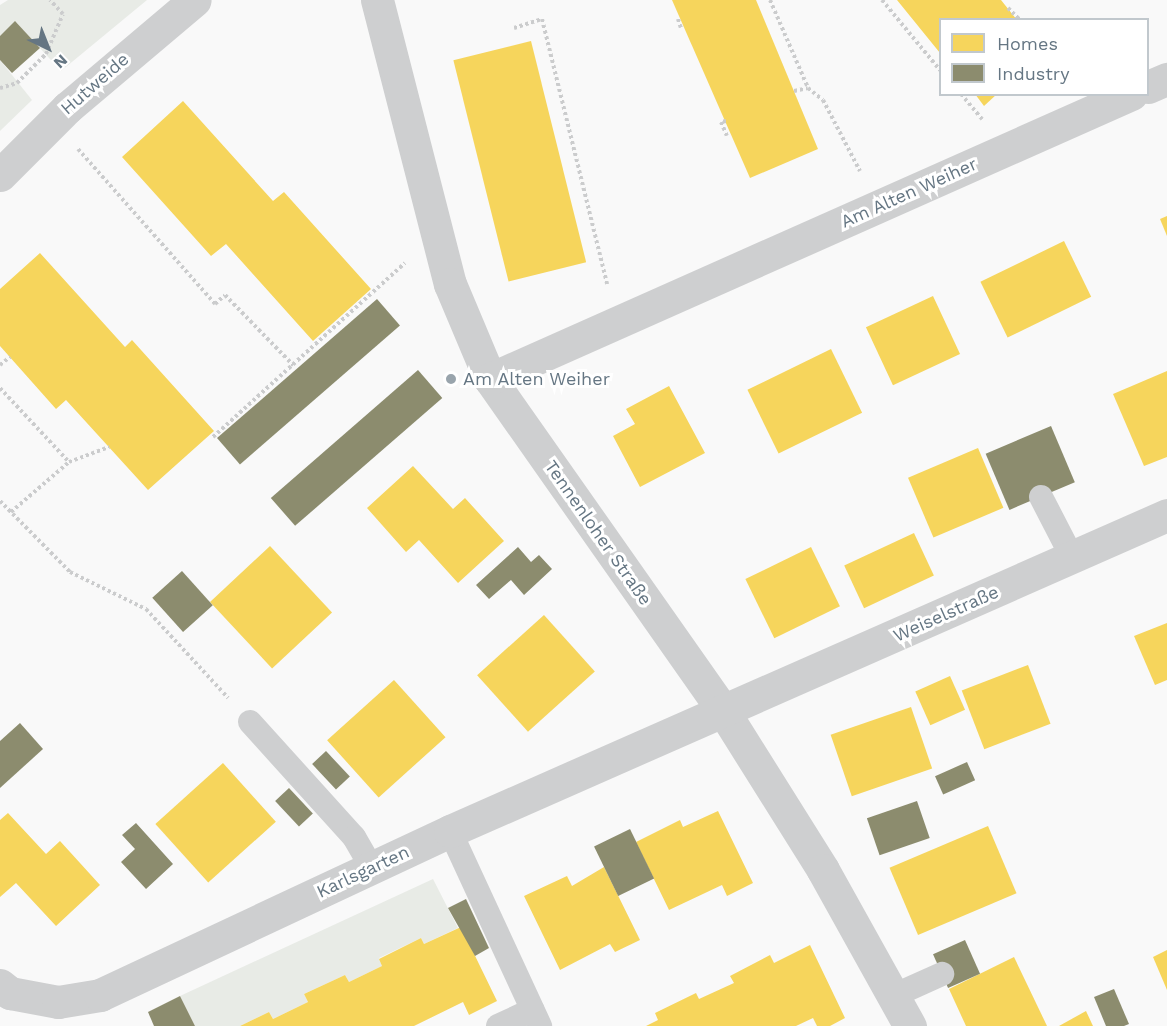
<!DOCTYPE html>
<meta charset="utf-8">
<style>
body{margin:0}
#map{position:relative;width:1167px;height:1026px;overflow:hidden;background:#f9f9f9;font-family:"Work Sans",sans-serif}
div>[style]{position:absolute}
.green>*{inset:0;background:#e8ebe6}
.homes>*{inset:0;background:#f6d55c;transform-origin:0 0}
.industry>*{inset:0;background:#8c8c6e;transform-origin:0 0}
.path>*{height:4px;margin-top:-2px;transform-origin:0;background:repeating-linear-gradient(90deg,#cbcccd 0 3px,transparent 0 6px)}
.lane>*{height:24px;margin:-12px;padding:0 12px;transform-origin:12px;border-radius:12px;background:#cecfd0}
.street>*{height:33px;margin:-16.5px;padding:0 16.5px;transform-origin:16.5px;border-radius:16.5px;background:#cecfd0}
.dots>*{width:16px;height:16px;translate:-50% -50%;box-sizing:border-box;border:3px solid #fff;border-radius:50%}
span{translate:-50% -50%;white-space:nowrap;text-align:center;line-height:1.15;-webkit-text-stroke:6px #fff;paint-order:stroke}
.street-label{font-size:18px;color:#657683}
.poi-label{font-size:18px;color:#657683}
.left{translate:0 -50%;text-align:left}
.legend{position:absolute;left:939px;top:18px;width:210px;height:78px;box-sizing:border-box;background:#fff;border:2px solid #c1c8cd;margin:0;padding:8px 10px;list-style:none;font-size:18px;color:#657683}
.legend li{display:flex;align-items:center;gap:12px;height:30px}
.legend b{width:30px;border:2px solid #c1c8cd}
.north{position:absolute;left:18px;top:18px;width:60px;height:60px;-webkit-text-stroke:4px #fff;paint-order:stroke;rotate:137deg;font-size:16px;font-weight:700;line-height:24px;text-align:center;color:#657683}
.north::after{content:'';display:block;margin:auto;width:21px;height:27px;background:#657683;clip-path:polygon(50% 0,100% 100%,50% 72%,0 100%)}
</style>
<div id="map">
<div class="green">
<div style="clip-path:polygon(8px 0,147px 0,61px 71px,16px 22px,0 36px,0 5px)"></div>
<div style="clip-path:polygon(0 60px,32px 100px,0 131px)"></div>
<div style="clip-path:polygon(433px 879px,458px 928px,424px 944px,421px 938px,379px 958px,382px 966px,349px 982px,345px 975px,304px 994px,308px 1002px,273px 1019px,269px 1012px,240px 1026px,195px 1026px,180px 996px)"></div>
</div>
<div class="homes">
<div style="clip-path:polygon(672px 0,756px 0,818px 149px,750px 178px)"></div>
<div style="clip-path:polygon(897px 0,1001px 0,1017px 20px,940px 20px,940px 53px)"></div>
<div style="left:531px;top:41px;width:228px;height:80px;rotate:76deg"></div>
<div style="clip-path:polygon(975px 94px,997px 94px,984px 106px)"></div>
<div style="clip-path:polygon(183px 101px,273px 201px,284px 192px,371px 289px,313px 341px,226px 244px,211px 256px,122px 157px)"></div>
<div style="clip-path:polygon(1167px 216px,1167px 236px,1160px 219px)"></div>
<div style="left:1064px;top:241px;width:62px;height:93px;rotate:64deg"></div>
<div style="clip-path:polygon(40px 253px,125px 347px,132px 340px,214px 431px,148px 490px,66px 400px,56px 409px,0 346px,0 289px)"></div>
<div style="left:933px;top:296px;width:64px;height:74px;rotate:65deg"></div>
<div style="left:831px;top:349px;width:71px;height:93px;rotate:64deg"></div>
<div style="clip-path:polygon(1167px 371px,1167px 457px,1144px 466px,1113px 394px)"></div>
<div style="clip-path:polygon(669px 386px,705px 453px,640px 487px,613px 436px,635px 424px,626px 409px)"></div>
<div style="left:978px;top:448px;width:65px;height:76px;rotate:67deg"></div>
<div style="clip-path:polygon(413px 466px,453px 509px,465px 498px,504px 541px,458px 583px,419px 540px,406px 552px,367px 508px)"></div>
<div style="left:914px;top:533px;width:47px;height:77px;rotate:65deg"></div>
<div style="left:270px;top:546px;width:91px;height:82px;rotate:47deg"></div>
<div style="left:811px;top:547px;width:66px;height:73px;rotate:64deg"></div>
<div style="left:544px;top:615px;width:76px;height:90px;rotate:48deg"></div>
<div style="clip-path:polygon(1167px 623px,1167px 680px,1155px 685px,1134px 636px)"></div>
<div style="left:1028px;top:665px;width:63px;height:71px;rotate:69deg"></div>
<div style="left:950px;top:676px;width:37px;height:38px;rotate:66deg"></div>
<div style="left:394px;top:680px;width:77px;height:90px;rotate:48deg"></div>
<div style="left:911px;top:707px;width:65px;height:85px;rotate:71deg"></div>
<div style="left:223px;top:763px;width:79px;height:91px;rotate:48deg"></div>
<div style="clip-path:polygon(718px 811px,753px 883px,727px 896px,722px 885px,669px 910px,636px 842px,680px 820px,683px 827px)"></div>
<div style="clip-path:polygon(8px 813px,46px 854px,60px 841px,100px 885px,56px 926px,16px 883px,0 897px,0 820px)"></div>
<div style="left:988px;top:826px;width:73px;height:107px;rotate:67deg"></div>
<div style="clip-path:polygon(604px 867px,640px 940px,615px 952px,610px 944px,560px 970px,524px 896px,567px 876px,572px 886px)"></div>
<div style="clip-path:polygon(461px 927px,497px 1001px,469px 1015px,463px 1002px,414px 1026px,240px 1026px,269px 1012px,273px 1019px,308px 1002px,304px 994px,345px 975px,349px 982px,382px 966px,379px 959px,421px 938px,424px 944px)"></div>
<div style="clip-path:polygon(810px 945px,845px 1018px,830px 1026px,817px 1026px,813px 1018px,796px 1026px,646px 1026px,658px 1020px,655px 1013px,696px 993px,699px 999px,734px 983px,730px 976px,770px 955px,774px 963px)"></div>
<div style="clip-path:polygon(1167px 950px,1167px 990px,1153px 957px)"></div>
<div style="clip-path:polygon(1014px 957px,1047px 1026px,966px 1026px,949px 989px)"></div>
<div style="clip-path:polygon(1086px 1011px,1093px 1026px,1059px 1026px)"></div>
</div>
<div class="industry">
<div style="clip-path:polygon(15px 21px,40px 48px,12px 73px,0 60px,0 36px)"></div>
<div style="left:377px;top:299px;width:35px;height:212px;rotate:49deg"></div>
<div style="left:418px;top:370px;width:37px;height:195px;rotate:49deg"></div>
<div style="left:1051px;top:426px;width:61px;height:71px;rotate:67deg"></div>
<div style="clip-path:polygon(518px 547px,531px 562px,539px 555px,552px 569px,524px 595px,511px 580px,489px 599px,476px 585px)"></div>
<div style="left:182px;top:571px;width:46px;height:40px;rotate:48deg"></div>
<div style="clip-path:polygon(20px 723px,43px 749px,0 788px,0 741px)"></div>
<div style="left:326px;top:751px;width:35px;height:19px;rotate:47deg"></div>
<div style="left:967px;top:762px;width:20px;height:35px;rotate:66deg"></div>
<div style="left:289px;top:788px;width:35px;height:19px;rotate:47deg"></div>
<div style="left:917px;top:801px;width:39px;height:53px;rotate:71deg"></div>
<div style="clip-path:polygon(136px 823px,173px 864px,146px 889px,121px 862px,135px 849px,122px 835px)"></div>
<div style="left:630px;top:829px;width:55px;height:40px;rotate:64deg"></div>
<div style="clip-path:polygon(466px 899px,489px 948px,475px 956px,448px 908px)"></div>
<div style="left:965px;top:940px;width:37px;height:35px;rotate:66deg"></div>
<div style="clip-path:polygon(1114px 989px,1129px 1024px,1124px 1026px,1106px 1026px,1094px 997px)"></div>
<div style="clip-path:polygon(180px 996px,195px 1026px,154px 1026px,148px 1012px)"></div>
</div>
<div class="path">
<div style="left:770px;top:0;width:96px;rotate:66.6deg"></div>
<div style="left:808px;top:88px;width:19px;rotate:39deg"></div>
<div style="left:823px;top:100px;width:80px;rotate:62.5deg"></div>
<div style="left:882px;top:0;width:91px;rotate:50.4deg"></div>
<div style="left:1008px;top:8px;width:17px;rotate:45deg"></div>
<div style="left:678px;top:19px;width:9px;rotate:72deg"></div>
<div style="left:514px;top:28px;width:29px;rotate:-18deg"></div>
<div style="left:542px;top:19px;width:273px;rotate:76.2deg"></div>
<div style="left:0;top:88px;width:18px;rotate:-16deg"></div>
<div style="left:17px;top:83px;width:41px;rotate:-45deg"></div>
<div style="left:46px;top:54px;width:43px;rotate:-67deg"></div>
<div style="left:63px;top:14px;width:19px;rotate:-133deg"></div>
<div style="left:794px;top:91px;width:14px;rotate:-12deg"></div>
<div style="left:961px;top:94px;width:33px;rotate:50deg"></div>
<div style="left:726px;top:121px;width:5px;rotate:169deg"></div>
<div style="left:721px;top:122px;width:15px;rotate:67deg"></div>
<div style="left:78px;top:149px;width:207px;rotate:48.5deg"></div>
<div style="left:215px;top:304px;width:13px;rotate:-42deg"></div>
<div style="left:225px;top:295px;width:98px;rotate:45.8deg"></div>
<div style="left:0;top:365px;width:13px;rotate:-39deg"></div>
<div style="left:0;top:388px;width:101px;rotate:47deg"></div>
<div style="left:213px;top:437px;width:259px;rotate:-42.2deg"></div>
<div style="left:0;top:501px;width:100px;rotate:45.4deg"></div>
<div style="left:70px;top:572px;width:85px;rotate:26deg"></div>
<div style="left:146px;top:609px;width:121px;rotate:47.3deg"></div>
<div style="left:11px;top:512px;width:77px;rotate:-40.8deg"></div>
<div style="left:69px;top:462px;width:43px;rotate:-20.6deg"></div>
</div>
<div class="lane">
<div style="left:1041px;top:497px;width:68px;rotate:62.7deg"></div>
<div style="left:250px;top:722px;width:155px;rotate:47.9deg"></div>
<div style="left:354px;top:837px;width:34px;rotate:60deg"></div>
<div style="left:450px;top:831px;width:215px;rotate:65.2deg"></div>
<div style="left:893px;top:996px;width:54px;rotate:-24.2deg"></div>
<div style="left:498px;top:1026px;width:38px;rotate:-25deg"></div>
</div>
<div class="street">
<div style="left:377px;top:0;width:293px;rotate:75.6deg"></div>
<div style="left:450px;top:284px;width:103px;rotate:67.2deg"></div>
<div style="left:490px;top:379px;width:407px;rotate:54.9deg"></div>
<div style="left:724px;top:712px;width:186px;rotate:57.9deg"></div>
<div style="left:823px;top:870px;width:179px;rotate:60.9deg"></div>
<div style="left:1148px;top:87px;width:21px;rotate:-23deg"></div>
<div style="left:0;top:175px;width:95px;rotate:-45deg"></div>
<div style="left:67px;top:108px;width:167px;rotate:-40.2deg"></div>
<div style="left:490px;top:379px;width:702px;rotate:-23.97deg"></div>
<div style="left:0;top:985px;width:13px;rotate:39deg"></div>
<div style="left:10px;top:993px;width:49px;rotate:10.6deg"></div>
<div style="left:58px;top:1002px;width:43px;rotate:-9.5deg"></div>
<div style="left:100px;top:995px;width:387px;rotate:-25.1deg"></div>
<div style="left:450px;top:831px;width:784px;rotate:-23.78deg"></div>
</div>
<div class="dots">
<div style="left:451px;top:379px;background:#99a4ac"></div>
</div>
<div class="street-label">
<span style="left:95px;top:84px;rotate:-41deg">Hutweide</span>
<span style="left:909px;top:193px;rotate:-24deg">Am Alten Weiher</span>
<span style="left:598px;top:533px;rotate:55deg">Tennenloher Straße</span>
<span style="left:946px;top:614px;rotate:-24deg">Weiselstraße</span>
<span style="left:363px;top:872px;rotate:-25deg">Karlsgarten</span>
</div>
<div class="poi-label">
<span class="left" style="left:463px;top:379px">Am Alten Weiher</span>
</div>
<ul class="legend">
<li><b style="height:16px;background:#f6d55c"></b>Homes</li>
<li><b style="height:16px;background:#8c8c6e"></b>Industry</li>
</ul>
<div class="north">N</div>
</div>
